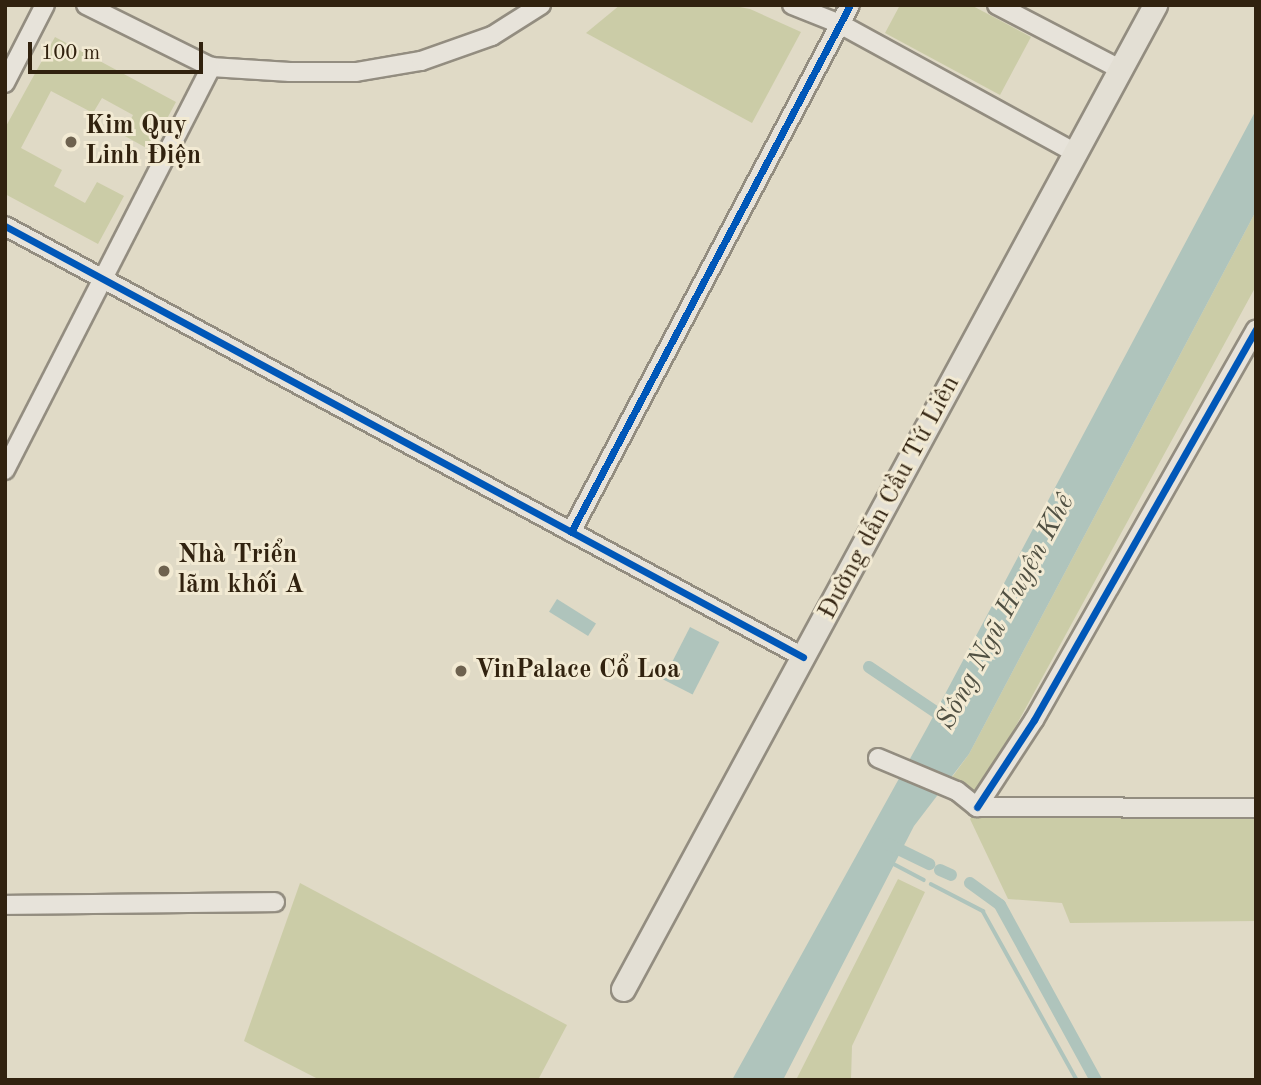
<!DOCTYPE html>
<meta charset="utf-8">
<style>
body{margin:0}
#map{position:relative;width:1261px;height:1085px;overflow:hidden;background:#e0dac6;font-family:"Old Standard TT",serif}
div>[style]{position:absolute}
.green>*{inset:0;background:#cbcca7}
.water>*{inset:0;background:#afc4bc;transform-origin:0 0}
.stream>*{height:3.5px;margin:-1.75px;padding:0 1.75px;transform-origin:1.75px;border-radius:1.75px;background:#afc4bc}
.canal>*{height:12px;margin:-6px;padding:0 6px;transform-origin:6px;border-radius:6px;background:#afc4bc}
.roads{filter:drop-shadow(2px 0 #938d80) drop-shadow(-2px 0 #938d80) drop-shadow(0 2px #938d80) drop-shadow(0 -2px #938d80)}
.minor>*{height:18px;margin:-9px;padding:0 9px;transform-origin:9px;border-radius:9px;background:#e7e3da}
.major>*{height:23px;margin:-11.5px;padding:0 11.5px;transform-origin:11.5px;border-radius:11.5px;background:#e3dfd4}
.cycleway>*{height:7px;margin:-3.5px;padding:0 3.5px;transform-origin:3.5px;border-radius:3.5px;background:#0057b8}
.dots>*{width:19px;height:19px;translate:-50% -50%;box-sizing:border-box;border:4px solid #f2ead3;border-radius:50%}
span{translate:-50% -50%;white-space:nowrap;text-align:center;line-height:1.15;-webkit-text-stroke:6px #f2ead3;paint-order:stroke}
.poi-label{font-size:26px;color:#31220f;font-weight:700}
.left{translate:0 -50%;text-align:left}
.street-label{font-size:26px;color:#31220f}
.water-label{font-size:28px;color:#505042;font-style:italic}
.frame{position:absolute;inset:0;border:7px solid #31220f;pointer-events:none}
.scale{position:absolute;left:28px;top:42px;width:175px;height:32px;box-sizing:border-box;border:4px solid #31220f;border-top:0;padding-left:9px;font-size:21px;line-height:24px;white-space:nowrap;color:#31220f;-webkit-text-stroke:5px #f2ead3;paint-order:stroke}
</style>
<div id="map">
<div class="green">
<div style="clip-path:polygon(620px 5px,729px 5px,750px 9px,801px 32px,752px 123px,586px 33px)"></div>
<div style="clip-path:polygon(900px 5px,971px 5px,1031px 37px,1000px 95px,885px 33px)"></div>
<div style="clip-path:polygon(55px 37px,176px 102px,150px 150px,123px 135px,133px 115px,102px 98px,93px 113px,51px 91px,21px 148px,62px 170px,54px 186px,85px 203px,97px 182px,124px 196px,98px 244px,5px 194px,5px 128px)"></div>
<div style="clip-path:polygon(1256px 211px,1256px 286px,976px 799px,950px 780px,969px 754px)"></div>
<div style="clip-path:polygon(977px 807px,1256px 808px,1256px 921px,1070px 923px,1062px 903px,1008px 899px,970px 819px)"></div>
<div style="clip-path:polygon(898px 879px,925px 892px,852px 1046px,851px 1080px,796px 1080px)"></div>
<div style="clip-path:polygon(300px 883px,567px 1025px,538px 1080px,320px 1080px,244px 1041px)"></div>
</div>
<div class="water">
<div style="clip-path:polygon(1256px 110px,1256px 211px,969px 754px,914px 826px,783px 1080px,732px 1080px,927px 728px)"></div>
<div style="left:557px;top:599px;width:46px;height:15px;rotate:32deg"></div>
<div style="left:690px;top:627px;width:33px;height:59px;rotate:27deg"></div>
</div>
<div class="stream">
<div style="left:892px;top:863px;width:36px;rotate:28deg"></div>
<div style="left:931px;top:884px;width:59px;rotate:27.4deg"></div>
<div style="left:983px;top:911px;width:193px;rotate:60.9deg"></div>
</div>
<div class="canal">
<div style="left:869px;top:667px;width:93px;rotate:34deg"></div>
<div style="left:888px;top:844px;width:46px;rotate:26deg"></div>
<div style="left:940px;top:870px;width:12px;rotate:24deg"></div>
<div style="left:970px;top:883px;width:37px;rotate:36deg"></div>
<div style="left:1000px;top:905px;width:200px;rotate:61.3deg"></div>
</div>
<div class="roads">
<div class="minor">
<div style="left:86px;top:5px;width:140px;rotate:26.4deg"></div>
<div style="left:211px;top:67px;width:79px;rotate:3.6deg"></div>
<div style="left:290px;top:72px;width:66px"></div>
<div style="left:356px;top:72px;width:66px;rotate:-9.6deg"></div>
<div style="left:421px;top:61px;width:75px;rotate:-19.4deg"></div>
<div style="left:492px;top:36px;width:58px;rotate:-32.3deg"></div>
<div style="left:792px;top:5px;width:52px;rotate:21.6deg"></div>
<div style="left:840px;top:24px;width:269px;rotate:28.7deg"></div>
<div style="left:997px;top:5px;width:139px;rotate:27.5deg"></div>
<div style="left:5px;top:83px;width:88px;rotate:-62.9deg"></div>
<div style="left:5px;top:226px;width:907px;rotate:28.37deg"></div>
<div style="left:5px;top:470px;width:453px;rotate:-62.9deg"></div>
<div style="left:571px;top:532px;width:596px;rotate:-62.1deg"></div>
<div style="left:878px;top:758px;width:86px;rotate:22.7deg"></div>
<div style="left:957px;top:791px;width:26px;rotate:39deg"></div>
<div style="left:977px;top:807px;width:279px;rotate:0.2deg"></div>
<div style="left:977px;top:807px;width:104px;rotate:-56.8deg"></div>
<div style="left:1034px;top:720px;width:449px;rotate:-60.4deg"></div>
<div style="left:5px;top:905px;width:270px;rotate:-0.6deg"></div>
</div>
<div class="major">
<div style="left:623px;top:989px;width:1119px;rotate:-61.6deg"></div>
</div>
</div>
<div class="cycleway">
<div style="left:5px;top:226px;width:907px;rotate:28.37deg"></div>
<div style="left:571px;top:532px;width:596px;rotate:-62.1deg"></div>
<div style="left:977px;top:807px;width:104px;rotate:-56.8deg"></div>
<div style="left:1034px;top:720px;width:449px;rotate:-60.4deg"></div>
</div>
<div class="dots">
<div style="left:71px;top:142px;background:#6e624f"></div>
<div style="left:164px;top:571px;background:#6e624f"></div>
<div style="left:461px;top:671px;background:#6e624f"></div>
</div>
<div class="poi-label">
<span class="left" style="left:85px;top:142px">Kim Quy<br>Linh Điện</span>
<span class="left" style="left:178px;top:571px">Nhà Triển<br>lãm khối A</span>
<span class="left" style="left:475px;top:671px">VinPalace Cổ Loa</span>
</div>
<div class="street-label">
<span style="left:890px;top:498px;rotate:-62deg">Đường dẫn Cầu Tứ Liên</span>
</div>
<div class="water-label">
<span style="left:1006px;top:612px;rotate:-62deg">Sông Ngũ Huyện Khê</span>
</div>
<div class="frame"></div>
<div class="scale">100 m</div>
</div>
